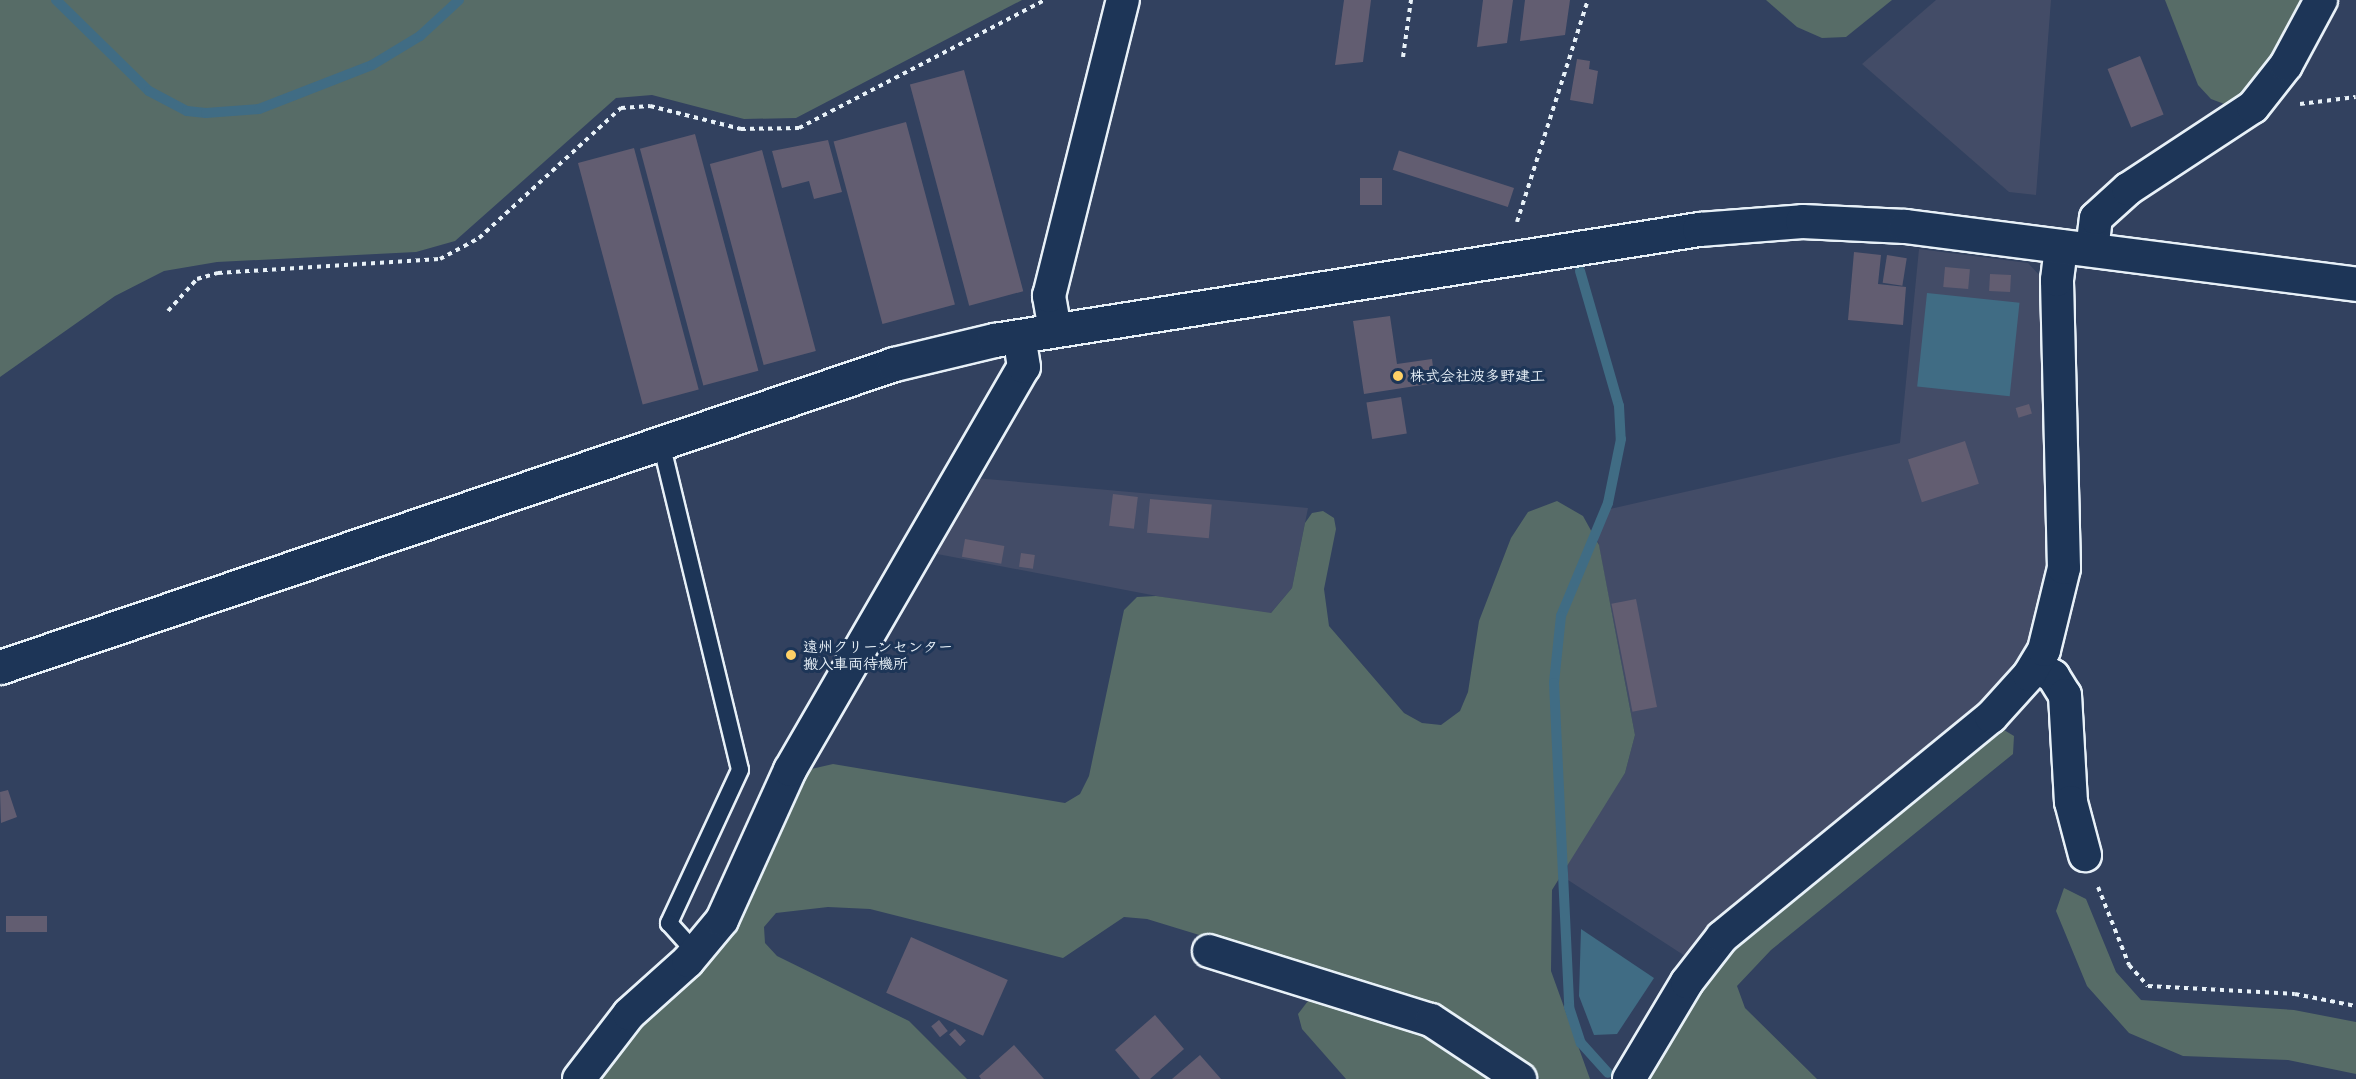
<!DOCTYPE html>
<meta charset="utf-8">
<style>
body{margin:0}
#map{position:relative;width:2356px;height:1079px;overflow:hidden;background:#32415f;font-family:Mali,"Klee One",sans-serif}
div>[style]{position:absolute}
.built>*{inset:0;background:#434c67}
.green>*{inset:0;background:#576c67}
.water>*{inset:0;background:#406c84;transform-origin:0 0}
.stream>*{height:10px;margin:-5px;padding:0 5px;transform-origin:5px;border-radius:5px;background:#406c84}
.building>*{inset:0;background:#625d71;transform-origin:0 0}
.path>*{height:4px;margin-top:-2px;transform-origin:0;background:repeating-linear-gradient(90deg,#e8f1f8 0 4.5px,transparent 0 9px)}
.roads{filter:drop-shadow(2px 0 #e8f1f8) drop-shadow(-2px 0 #e8f1f8) drop-shadow(0 2px #e8f1f8) drop-shadow(0 -2px #e8f1f8)}
.lane>*{height:16px;margin:-8px;padding:0 8px;transform-origin:8px;border-radius:8px;background:#1d3557}
.street>*{height:32px;margin:-16px;padding:0 16px;transform-origin:16px;border-radius:16px;background:#1d3557}
.secondary>*{height:33px;margin:-16.5px;padding:0 16.5px;transform-origin:16.5px;border-radius:16.5px;background:#1d3557}
.dots>*{width:16px;height:16px;translate:-50% -50%;box-sizing:border-box;border:3px solid #1d3557;border-radius:50%}
span{translate:-50% -50%;white-space:nowrap;text-align:center;line-height:1.15;-webkit-text-stroke:6px #1d3557;paint-order:stroke}
.poi-label{font-size:15px;color:#e8f1f8;font-weight:700}
.left{translate:0 -50%;text-align:left}
</style>
<div id="map">
<div class="built">
<div style="clip-path:polygon(1936px 0,2051px 0,2036px 195px,2009px 192px,1862px 64px)"></div>
<div style="clip-path:polygon(1919px 249px,2028px 263px,2042px 278px,2049px 567px,2030px 643px,1980px 705px,1733px 906px,1685px 956px,1568px 880px,1568px 861px,1625px 773px,1635px 735px,1597px 536px,1610px 509px,1900px 443px)"></div>
<div style="clip-path:polygon(975px 478px,1308px 508px,1292px 588px,1271px 613px,1256px 615px,932px 553px)"></div>
</div>
<div class="green">
<div style="clip-path:polygon(0 0,1022px 0,796px 118px,744px 119px,652px 95px,616px 98px,455px 241px,416px 252px,217px 262px,164px 271px,115px 296px,0 377px)"></div>
<div style="clip-path:polygon(1766px 0,1892px 0,1846px 37px,1822px 38px,1797px 27px)"></div>
<div style="clip-path:polygon(2165px 0,2303px 0,2272px 57px,2242px 95px,2227px 105px,2211px 99px,2198px 85px)"></div>
<div style="clip-path:polygon(1557px 501px,1583px 516px,1599px 545px,1635px 735px,1625px 773px,1552px 890px,1551px 971px,1590px 1079px,1540px 1079px,1471px 1026px,1437px 1008px,1147px 919px,1124px 917px,1063px 958px,870px 909px,828px 907px,776px 913px,764px 927px,765px 943px,777px 956px,909px 1021px,967px 1079px,594px 1079px,777px 827px,807px 770px,833px 764px,1065px 803px,1080px 794px,1089px 776px,1124px 610px,1137px 597px,1156px 596px,1271px 613px,1292px 588px,1305px 523px,1312px 513px,1323px 511px,1334px 518px,1336px 529px,1324px 589px,1329px 626px,1404px 713px,1422px 723px,1441px 725px,1460px 711px,1468px 692px,1479px 621px,1511px 538px,1528px 512px)"></div>
<div style="clip-path:polygon(2004px 730px,2014px 736px,2013px 754px,1771px 950px,1737px 986px,1745px 1008px,1817px 1079px,1645px 1079px,1699px 990px,1734px 948px)"></div>
<div style="clip-path:polygon(2064px 888px,2086px 899px,2116px 972px,2141px 1000px,2294px 1010px,2356px 1022px,2356px 1074px,2288px 1060px,2183px 1056px,2129px 1033px,2087px 986px,2056px 911px)"></div>
<div style="clip-path:polygon(1324px 999px,1426px 1032px,1499px 1079px,1346px 1079px,1302px 1029px,1298px 1014px,1308px 1001px)"></div>
</div>
<div class="water">
<div style="left:1927px;top:293px;width:93px;height:94px;rotate:6deg"></div>
<div style="clip-path:polygon(1581px 929px,1654px 978px,1617px 1034px,1594px 1035px,1579px 996px)"></div>
</div>
<div class="stream">
<div style="left:56px;top:0;width:130px;rotate:44.4deg"></div>
<div style="left:149px;top:91px;width:43px;rotate:27.8deg"></div>
<div style="left:187px;top:111px;width:19px;rotate:6deg"></div>
<div style="left:206px;top:113px;width:53px;rotate:-4.3deg"></div>
<div style="left:259px;top:109px;width:121px;rotate:-21.3deg"></div>
<div style="left:372px;top:65px;width:56px;rotate:-31.1deg"></div>
<div style="left:420px;top:36px;width:53px;rotate:-42.7deg"></div>
<div style="left:1580px;top:271px;width:141px;rotate:73.9deg"></div>
<div style="left:1619px;top:406px;width:33px;rotate:87deg"></div>
<div style="left:1621px;top:439px;width:65px;rotate:101.5deg"></div>
<div style="left:1608px;top:503px;width:122px;rotate:112.6deg"></div>
<div style="left:1561px;top:616px;width:67px;rotate:96deg"></div>
<div style="left:1554px;top:683px;width:324px;rotate:87.3deg"></div>
<div style="left:1569px;top:1007px;width:38px;rotate:72deg"></div>
<div style="left:1581px;top:1043px;width:40px;rotate:48deg"></div>
</div>
<div class="building">
<div style="clip-path:polygon(1344px 0,1371px 0,1363px 62px,1335px 65px)"></div>
<div style="clip-path:polygon(1483px 0,1513px 0,1507px 43px,1477px 47px)"></div>
<div style="clip-path:polygon(1525px 0,1570px 0,1565px 35px,1520px 41px)"></div>
<div style="left:2140px;top:56px;width:63px;height:35px;rotate:68deg"></div>
<div style="clip-path:polygon(1577px 59px,1590px 61px,1589px 69px,1598px 71px,1593px 104px,1570px 100px)"></div>
<div style="left:964px;top:70px;width:229px;height:56px;rotate:75deg"></div>
<div style="left:906px;top:122px;width:189px;height:75px;rotate:75deg"></div>
<div style="left:695px;top:134px;width:245px;height:57px;rotate:75deg"></div>
<div style="clip-path:polygon(828px 140px,842px 192px,814px 199px,809px 181px,782px 188px,772px 151px)"></div>
<div style="left:634px;top:148px;width:250px;height:58px;rotate:75deg"></div>
<div style="left:762px;top:150px;width:208px;height:54px;rotate:75deg"></div>
<div style="left:1360px;top:178px;width:22px;height:27px"></div>
<div style="left:1514px;top:188px;width:20px;height:121px;rotate:108deg"></div>
<div style="clip-path:polygon(1854px 252px,1881px 255px,1878px 284px,1906px 287px,1903px 325px,1848px 320px)"></div>
<div style="left:1887px;top:255px;width:20px;height:28px;rotate:9deg"></div>
<div style="left:1945px;top:267px;width:25px;height:20px;rotate:5deg"></div>
<div style="left:1990px;top:274px;width:21px;height:17px;rotate:3deg"></div>
<div style="clip-path:polygon(1390px 316px,1397px 364px,1432px 359px,1435px 383px,1364px 394px,1353px 321px)"></div>
<div style="left:1401px;top:397px;width:37px;height:35px;rotate:81deg"></div>
<div style="left:2029px;top:404px;width:10px;height:14px;rotate:73deg"></div>
<div style="left:1965px;top:441px;width:45px;height:60px;rotate:72deg"></div>
<div style="left:1113px;top:494px;width:25px;height:32px;rotate:7deg"></div>
<div style="left:1150px;top:499px;width:62px;height:34px;rotate:5deg"></div>
<div style="left:965px;top:539px;width:40px;height:18px;rotate:10deg"></div>
<div style="left:1021px;top:553px;width:14px;height:14px;rotate:8deg"></div>
<div style="left:1636px;top:599px;width:110px;height:25px;rotate:79deg"></div>
<div style="clip-path:polygon(8px 790px,17px 817px,1px 823px,0 792px)"></div>
<div style="left:47px;top:916px;width:16px;height:41px;rotate:90deg"></div>
<div style="left:911px;top:937px;width:106px;height:61px;rotate:24deg"></div>
<div style="clip-path:polygon(1155px 1015px,1184px 1049px,1150px 1079px,1140px 1079px,1115px 1050px)"></div>
<div style="left:939px;top:1020px;width:14px;height:10px;rotate:51deg"></div>
<div style="left:955px;top:1029px;width:16px;height:8px;rotate:47deg"></div>
<div style="clip-path:polygon(1014px 1045px,1044px 1079px,981px 1079px,979px 1076px)"></div>
<div style="clip-path:polygon(1200px 1055px,1221px 1079px,1172px 1079px)"></div>
</div>
<div class="path">
<div style="left:1403px;top:57px;width:58px;rotate:-82deg"></div>
<div style="left:2300px;top:104px;width:56px;rotate:-7.1deg"></div>
<div style="left:1517px;top:222px;width:233px;rotate:-72.3deg"></div>
<div style="left:168px;top:311px;width:43px;rotate:-47.8deg"></div>
<div style="left:197px;top:279px;width:22px;rotate:-16deg"></div>
<div style="left:218px;top:273px;width:222px;rotate:-3.6deg"></div>
<div style="left:440px;top:259px;width:44px;rotate:-28.3deg"></div>
<div style="left:479px;top:238px;width:193px;rotate:-42.5deg"></div>
<div style="left:621px;top:108px;width:29px;rotate:-4deg"></div>
<div style="left:650px;top:106px;width:94px;rotate:14.2deg"></div>
<div style="left:741px;top:129px;width:58px;rotate:-1deg"></div>
<div style="left:799px;top:128px;width:277px;rotate:-27.5deg"></div>
<div style="left:2098px;top:887px;width:84px;rotate:68.3deg"></div>
<div style="left:2129px;top:965px;width:28px;rotate:48deg"></div>
<div style="left:2148px;top:986px;width:147px;rotate:3.1deg"></div>
<div style="left:2295px;top:994px;width:62px;rotate:11.1deg"></div>
</div>
<div class="roads">
<div class="lane">
<div style="left:661px;top:443px;width:336px;rotate:76.4deg"></div>
<div style="left:740px;top:770px;width:169px;rotate:114.9deg"></div>
<div style="left:669px;top:923px;width:40px;rotate:48deg"></div>
</div>
<div class="street">
<div style="left:2092px;top:250px;width:32px;rotate:-83deg"></div>
<div style="left:2096px;top:218px;width:43px;rotate:-42.2deg"></div>
<div style="left:2128px;top:189px;width:149px;rotate:-33.3deg"></div>
<div style="left:2253px;top:107px;width:53px;rotate:-51.8deg"></div>
<div style="left:2286px;top:65px;width:74px;rotate:-61.7deg"></div>
<div style="left:1055px;top:330px;width:35px;rotate:-100deg"></div>
<div style="left:1049px;top:296px;width:305px;rotate:-76deg"></div>
<div style="left:2035px;top:666px;width:21px;rotate:29deg"></div>
<div style="left:2053px;top:676px;width:22px;rotate:58deg"></div>
<div style="left:2065px;top:695px;width:107px;rotate:86.8deg"></div>
<div style="left:2071px;top:802px;width:55px;rotate:75.2deg"></div>
<div style="left:1209px;top:951px;width:232px;rotate:17.3deg"></div>
<div style="left:1431px;top:1020px;width:107px;rotate:33.5deg"></div>
<div style="left:579px;top:1079px;width:82px;rotate:-52.4deg"></div>
<div style="left:629px;top:1014px;width:79px;rotate:-41.9deg"></div>
<div style="left:688px;top:961px;width:53px;rotate:-50.3deg"></div>
<div style="left:722px;top:920px;width:165px;rotate:-65.6deg"></div>
<div style="left:790px;top:770px;width:466px;rotate:-59.9deg"></div>
<div style="left:1024px;top:367px;width:31px;rotate:-99deg"></div>
<div style="left:1629px;top:1079px;width:113px;rotate:-59.1deg"></div>
<div style="left:1687px;top:982px;width:57px;rotate:-52.1deg"></div>
<div style="left:1722px;top:937px;width:348px;rotate:-39.3deg"></div>
<div style="left:1991px;top:717px;width:57px;rotate:-47.9deg"></div>
<div style="left:2029px;top:675px;width:29px;rotate:-59deg"></div>
<div style="left:2044px;top:650px;width:84px;rotate:-76.3deg"></div>
<div style="left:2064px;top:568px;width:288px;rotate:-91.4deg"></div>
<div style="left:2057px;top:280px;width:34px;rotate:-83deg"></div>
</div>
<div class="secondary">
<div style="left:0;top:667px;width:944px;rotate:-18.72deg"></div>
<div style="left:894px;top:364px;width:103px;rotate:-13.5deg"></div>
<div style="left:994px;top:340px;width:714px;rotate:-8.95deg"></div>
<div style="left:1699px;top:229px;width:103px;rotate:-4.4deg"></div>
<div style="left:1802px;top:221px;width:103px;rotate:2.8deg"></div>
<div style="left:1905px;top:226px;width:455px;rotate:7.3deg"></div>
</div>
</div>
<div class="dots">
<div style="left:1398px;top:376px;background:#ffd166"></div>
<div style="left:791px;top:655px;background:#ffd166"></div>
</div>
<div class="poi-label">
<span class="left" style="left:1410px;top:376px">株式会社波多野建工</span>
<span class="left" style="left:803px;top:655px">遠州クリーンセンター<br>搬入車両待機所</span>
</div>
</div>
